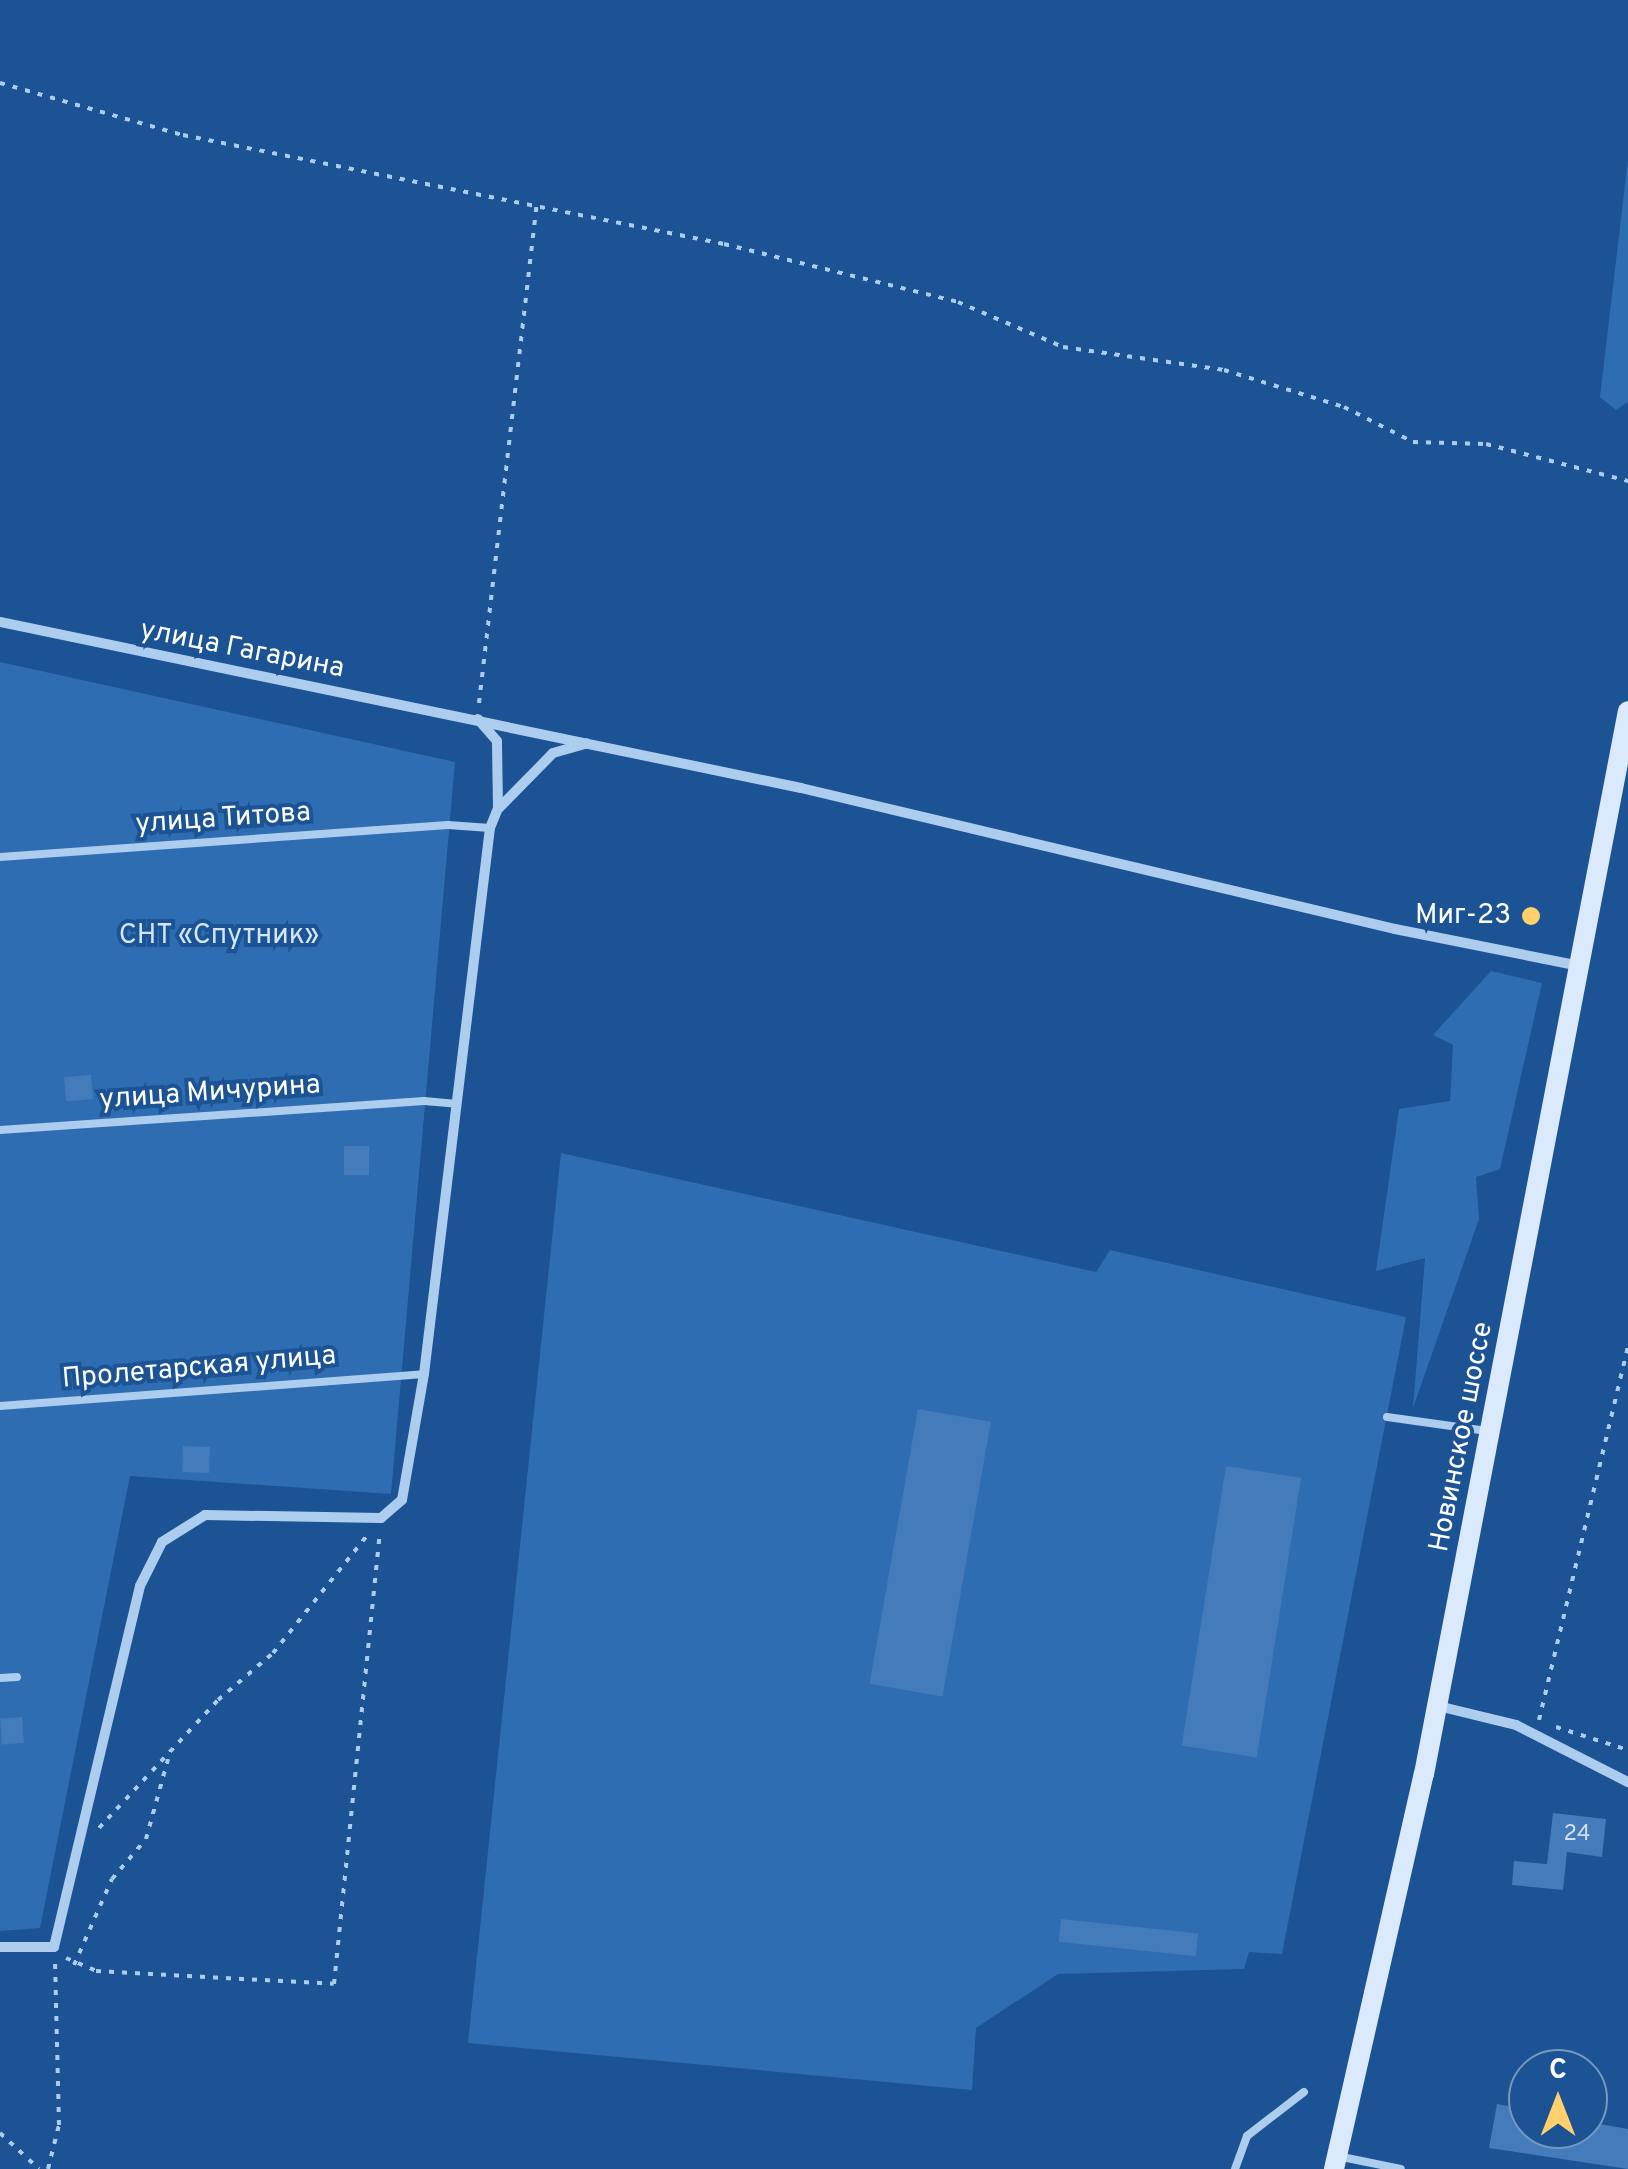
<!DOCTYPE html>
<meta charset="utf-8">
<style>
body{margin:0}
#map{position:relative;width:1628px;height:2169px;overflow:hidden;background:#1b5394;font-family:Overpass,sans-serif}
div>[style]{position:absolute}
.green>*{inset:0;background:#2e6db2}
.building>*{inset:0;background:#447cbb;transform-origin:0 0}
.path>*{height:4px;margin-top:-2px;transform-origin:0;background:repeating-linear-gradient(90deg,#adcdef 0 5px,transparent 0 13px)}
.lane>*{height:8px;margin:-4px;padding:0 4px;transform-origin:4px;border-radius:4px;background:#adcdef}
.street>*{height:10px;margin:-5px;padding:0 5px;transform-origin:5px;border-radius:5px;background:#adcdef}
.secondary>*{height:20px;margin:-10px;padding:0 10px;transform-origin:10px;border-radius:10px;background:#dae9fb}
.dots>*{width:28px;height:28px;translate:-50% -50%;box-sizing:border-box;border:5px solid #1b5394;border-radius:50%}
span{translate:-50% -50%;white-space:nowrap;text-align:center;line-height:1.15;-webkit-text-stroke:8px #1b5394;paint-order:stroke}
.number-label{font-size:22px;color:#d0deee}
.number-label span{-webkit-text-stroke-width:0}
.street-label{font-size:28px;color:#fff}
.poi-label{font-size:28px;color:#fff}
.right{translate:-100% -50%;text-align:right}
.park-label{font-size:28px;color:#d3e6fb}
.north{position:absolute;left:1508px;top:2049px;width:100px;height:100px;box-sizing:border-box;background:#1b5394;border:2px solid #7698bf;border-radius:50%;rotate:0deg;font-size:28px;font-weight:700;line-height:40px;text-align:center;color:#fff}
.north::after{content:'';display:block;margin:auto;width:35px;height:45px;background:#ffd06b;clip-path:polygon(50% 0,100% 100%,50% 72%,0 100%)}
</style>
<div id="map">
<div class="green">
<div style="clip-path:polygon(1628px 159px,1628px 402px,1616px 410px,1600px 397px)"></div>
<div style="clip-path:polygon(0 662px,455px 762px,391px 1494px,130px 1476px,40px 1928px,0 1931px)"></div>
<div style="clip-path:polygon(1491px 971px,1542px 983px,1500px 1169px,1476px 1177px,1479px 1219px,1413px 1408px,1425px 1258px,1376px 1271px,1399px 1109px,1450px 1101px,1453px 1045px,1433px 1035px)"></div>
<div style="clip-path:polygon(561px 1153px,1096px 1272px,1110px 1250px,1406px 1317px,1282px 1954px,1249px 1952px,1244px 1969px,1058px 1974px,976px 2028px,972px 2090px,468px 2043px)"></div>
</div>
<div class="building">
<div style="left:91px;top:1075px;width:24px;height:27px;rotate:85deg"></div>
<div style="left:344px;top:1146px;width:25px;height:29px"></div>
<div style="left:918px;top:1409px;width:74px;height:279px;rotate:10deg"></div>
<div style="left:183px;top:1446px;width:27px;height:26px;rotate:2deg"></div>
<div style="left:1226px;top:1466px;width:76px;height:283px;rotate:9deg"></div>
<div style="left:22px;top:1717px;width:26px;height:22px;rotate:86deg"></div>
<div style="clip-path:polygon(1553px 1813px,1606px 1819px,1602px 1857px,1567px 1852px,1563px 1890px,1512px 1885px,1514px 1861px,1547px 1864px)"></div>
<div style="left:1061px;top:1919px;width:138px;height:23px;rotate:6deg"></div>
<div style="clip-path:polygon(1497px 2104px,1528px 2110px,1528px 2129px,1588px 2129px,1588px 2122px,1628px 2129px,1628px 2169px,1489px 2148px)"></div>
</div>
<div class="path">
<div style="left:0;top:83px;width:190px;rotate:15.9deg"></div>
<div style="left:183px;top:135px;width:552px;rotate:11.39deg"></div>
<div style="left:724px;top:244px;width:241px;rotate:13.9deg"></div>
<div style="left:958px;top:302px;width:114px;rotate:23.2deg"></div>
<div style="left:1063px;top:347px;width:163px;rotate:8.1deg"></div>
<div style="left:1224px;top:370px;width:126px;rotate:17.1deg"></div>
<div style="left:1344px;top:407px;width:77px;rotate:26.9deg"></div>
<div style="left:1413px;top:442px;width:73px;rotate:1.6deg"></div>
<div style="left:1486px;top:444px;width:147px;rotate:14.6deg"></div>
<div style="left:479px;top:703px;width:504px;rotate:-83.4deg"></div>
<div style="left:1539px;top:1720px;width:385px;rotate:-76.6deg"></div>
<div style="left:1556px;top:1727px;width:76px;rotate:17.7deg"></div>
<div style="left:99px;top:1828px;width:175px;rotate:-47.1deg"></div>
<div style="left:218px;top:1700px;width:72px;rotate:-40.5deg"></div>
<div style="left:273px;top:1653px;width:154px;rotate:-51.3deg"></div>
<div style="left:66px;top:1958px;width:33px;rotate:23deg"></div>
<div style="left:96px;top:1971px;width:238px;rotate:3.1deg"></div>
<div style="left:334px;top:1984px;width:454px;rotate:-84.2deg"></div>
<div style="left:74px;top:1965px;width:94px;rotate:-66.2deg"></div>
<div style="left:112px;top:1879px;width:52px;rotate:-49.6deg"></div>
<div style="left:146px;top:1839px;width:83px;rotate:-74.6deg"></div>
<div style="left:0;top:2133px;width:53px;rotate:42.7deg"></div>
<div style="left:48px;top:2169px;width:45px;rotate:-76deg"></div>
<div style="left:59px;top:2125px;width:163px;rotate:-91.4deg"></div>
</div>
<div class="lane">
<div style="left:0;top:857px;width:449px;rotate:-4.1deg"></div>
<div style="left:448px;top:825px;width:42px;rotate:4.1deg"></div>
<div style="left:0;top:1130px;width:425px;rotate:-3.9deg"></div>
<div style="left:424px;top:1101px;width:33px;rotate:5deg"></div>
<div style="left:0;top:1406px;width:425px;rotate:-4.3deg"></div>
<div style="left:1387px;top:1417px;width:101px;rotate:8deg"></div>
<div style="left:0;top:1678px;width:17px;rotate:-3deg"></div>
<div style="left:1337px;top:2156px;width:65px;rotate:11.5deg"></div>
<div style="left:1235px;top:2169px;width:35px;rotate:-70deg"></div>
<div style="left:1247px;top:2136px;width:72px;rotate:-37.7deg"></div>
</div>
<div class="street">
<div style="left:0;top:622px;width:818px;rotate:11.71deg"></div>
<div style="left:801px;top:788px;width:611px;rotate:13.35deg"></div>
<div style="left:1395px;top:929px;width:190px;rotate:11.3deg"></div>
<div style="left:499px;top:808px;width:77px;rotate:-45.5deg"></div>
<div style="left:553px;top:753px;width:35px;rotate:-16deg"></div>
<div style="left:1438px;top:1706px;width:80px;rotate:13.7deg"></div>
<div style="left:1516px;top:1725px;width:126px;rotate:27deg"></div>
<div style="left:0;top:1947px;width:54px"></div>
<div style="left:54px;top:1947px;width:371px;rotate:-76.6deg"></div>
<div style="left:140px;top:1586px;width:49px;rotate:-63.4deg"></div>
<div style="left:162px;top:1542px;width:51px;rotate:-32.1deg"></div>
<div style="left:205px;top:1515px;width:176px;rotate:1deg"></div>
<div style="left:381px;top:1518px;width:28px;rotate:-41deg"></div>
<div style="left:402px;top:1500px;width:128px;rotate:-80.1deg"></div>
<div style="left:424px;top:1374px;width:550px;rotate:-83.11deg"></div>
<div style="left:490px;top:828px;width:22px;rotate:-68deg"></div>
<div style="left:498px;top:808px;width:67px;rotate:-90.9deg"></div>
<div style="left:497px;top:741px;width:29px;rotate:-131deg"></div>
</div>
<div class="secondary">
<div style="left:1334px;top:2169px;width:405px;rotate:-77.2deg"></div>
<div style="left:1424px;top:1774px;width:1082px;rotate:-79.14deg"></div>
</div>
<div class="dots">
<div style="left:1531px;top:916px;background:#ffd06b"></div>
</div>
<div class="number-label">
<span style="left:1577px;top:1835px">24</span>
</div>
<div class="street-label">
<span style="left:242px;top:650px;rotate:11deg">улица Гагарина</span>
<span style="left:223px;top:819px;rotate:-4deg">улица Титова</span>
<span style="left:210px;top:1093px;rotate:-4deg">улица Мичурина</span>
<span style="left:199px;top:1368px;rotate:-5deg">Пролетарская улица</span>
<span style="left:1462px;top:1437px;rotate:-79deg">Новинское шоссе</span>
</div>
<div class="poi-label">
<span class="right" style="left:1511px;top:916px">Миг-23</span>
</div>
<div class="park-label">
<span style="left:219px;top:936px">СНТ «Спутник»</span>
</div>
<div class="north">С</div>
</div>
